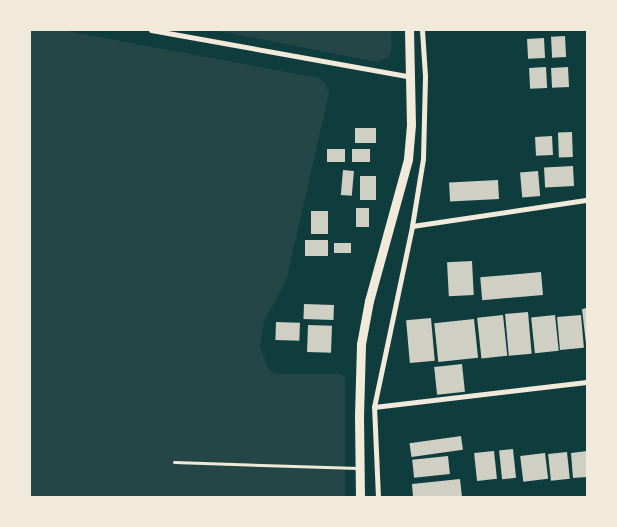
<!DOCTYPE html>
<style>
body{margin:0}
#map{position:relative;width:617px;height:527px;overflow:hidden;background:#0f3d3e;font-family:"Asap Condensed",sans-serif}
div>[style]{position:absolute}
.green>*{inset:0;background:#244646}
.building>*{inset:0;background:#cfcfc3;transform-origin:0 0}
.service>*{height:3px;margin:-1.5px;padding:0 1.5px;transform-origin:1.5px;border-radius:1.5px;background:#f1e9da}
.minor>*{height:5px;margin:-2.5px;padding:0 2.5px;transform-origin:2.5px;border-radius:2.5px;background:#f1e9da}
.tertiary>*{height:9px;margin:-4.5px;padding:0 4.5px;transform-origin:4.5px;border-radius:4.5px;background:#f1e9da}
span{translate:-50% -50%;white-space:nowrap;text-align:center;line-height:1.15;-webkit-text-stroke:4px #f1e9da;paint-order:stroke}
.frame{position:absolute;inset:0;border:31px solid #f1e9da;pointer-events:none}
</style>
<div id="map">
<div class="green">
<div style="clip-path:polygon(30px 30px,61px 30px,319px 78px,326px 84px,329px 94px,286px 281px,264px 321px,260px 346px,268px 368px,275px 374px,341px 374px,345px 378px,345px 497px,30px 497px)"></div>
<div style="clip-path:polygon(214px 30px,391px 30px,392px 47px,389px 57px,377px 62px)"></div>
</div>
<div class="building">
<div style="left:565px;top:36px;width:21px;height:14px;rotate:87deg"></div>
<div style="left:544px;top:38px;width:20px;height:17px;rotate:87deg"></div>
<div style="left:546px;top:67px;width:21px;height:17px;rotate:87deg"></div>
<div style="left:568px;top:67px;width:20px;height:17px;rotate:87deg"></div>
<div style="left:355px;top:128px;width:21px;height:15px"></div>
<div style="left:572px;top:132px;width:25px;height:14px;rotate:88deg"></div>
<div style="left:552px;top:136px;width:19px;height:17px;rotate:87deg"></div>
<div style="left:327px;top:149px;width:18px;height:13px"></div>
<div style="left:352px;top:149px;width:18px;height:13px"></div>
<div style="left:573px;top:166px;width:20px;height:29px;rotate:87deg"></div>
<div style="left:343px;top:170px;width:11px;height:25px;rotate:5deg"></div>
<div style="left:538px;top:171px;width:25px;height:18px;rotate:85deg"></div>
<div style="left:360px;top:176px;width:16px;height:24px"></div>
<div style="left:498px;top:180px;width:19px;height:49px;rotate:87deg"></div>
<div style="left:356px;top:208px;width:13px;height:19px"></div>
<div style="left:311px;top:211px;width:17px;height:23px"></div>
<div style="left:305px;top:240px;width:23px;height:16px"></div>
<div style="left:334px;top:243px;width:17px;height:10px"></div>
<div style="left:472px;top:261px;width:34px;height:25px;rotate:87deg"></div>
<div style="left:541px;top:272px;width:23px;height:61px;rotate:85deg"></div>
<div style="left:304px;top:304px;width:30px;height:15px;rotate:2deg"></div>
<div style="clip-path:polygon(587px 308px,587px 344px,586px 344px,582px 309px)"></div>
<div style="left:528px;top:312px;width:42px;height:23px;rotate:85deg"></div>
<div style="left:503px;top:315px;width:41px;height:26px;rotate:84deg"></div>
<div style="left:555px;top:315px;width:36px;height:24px;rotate:84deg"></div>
<div style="left:581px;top:315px;width:33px;height:24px;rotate:85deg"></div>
<div style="left:431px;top:318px;width:43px;height:25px;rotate:85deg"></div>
<div style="left:474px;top:319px;width:39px;height:40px;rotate:84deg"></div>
<div style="left:276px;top:322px;width:24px;height:18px;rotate:2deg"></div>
<div style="left:308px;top:325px;width:24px;height:27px;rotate:2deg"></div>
<div style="left:462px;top:364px;width:28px;height:28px;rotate:84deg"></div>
<div style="left:461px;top:436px;width:14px;height:52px;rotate:82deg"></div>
<div style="left:513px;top:449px;width:29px;height:14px;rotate:84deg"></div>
<div style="left:494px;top:451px;width:28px;height:20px;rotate:84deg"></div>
<div style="clip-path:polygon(587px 451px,587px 477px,573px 478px,571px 453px)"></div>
<div style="left:567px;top:452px;width:27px;height:19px;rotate:84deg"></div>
<div style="left:545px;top:453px;width:26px;height:25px;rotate:83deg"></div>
<div style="left:448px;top:456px;width:18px;height:36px;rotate:84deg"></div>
<div style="clip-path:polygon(460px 479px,462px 497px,413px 497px,412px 484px)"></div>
</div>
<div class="service">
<div style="left:174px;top:462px;width:184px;rotate:1.9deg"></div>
</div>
<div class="minor">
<div style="left:151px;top:30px;width:264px;rotate:10.2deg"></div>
<div style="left:412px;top:226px;width:177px;rotate:-8.5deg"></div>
<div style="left:374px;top:407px;width:214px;rotate:-6.7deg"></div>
<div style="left:378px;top:497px;width:90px;rotate:-92.5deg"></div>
<div style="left:374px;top:407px;width:185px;rotate:-78.1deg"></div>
<div style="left:412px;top:226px;width:68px;rotate:-80.7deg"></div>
<div style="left:423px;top:159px;width:83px;rotate:-88.6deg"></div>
<div style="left:425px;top:76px;width:46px;rotate:-93.7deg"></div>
</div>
<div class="tertiary">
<div style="left:360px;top:497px;width:81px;rotate:-90.7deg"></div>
<div style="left:359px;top:416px;width:72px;rotate:-88.4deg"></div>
<div style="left:361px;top:344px;width:44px;rotate:-79.5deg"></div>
<div style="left:369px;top:301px;width:147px;rotate:-74.6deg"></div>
<div style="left:408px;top:159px;width:34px;rotate:-85deg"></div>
<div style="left:411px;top:125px;width:95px;rotate:-91.2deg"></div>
</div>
<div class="frame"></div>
</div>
